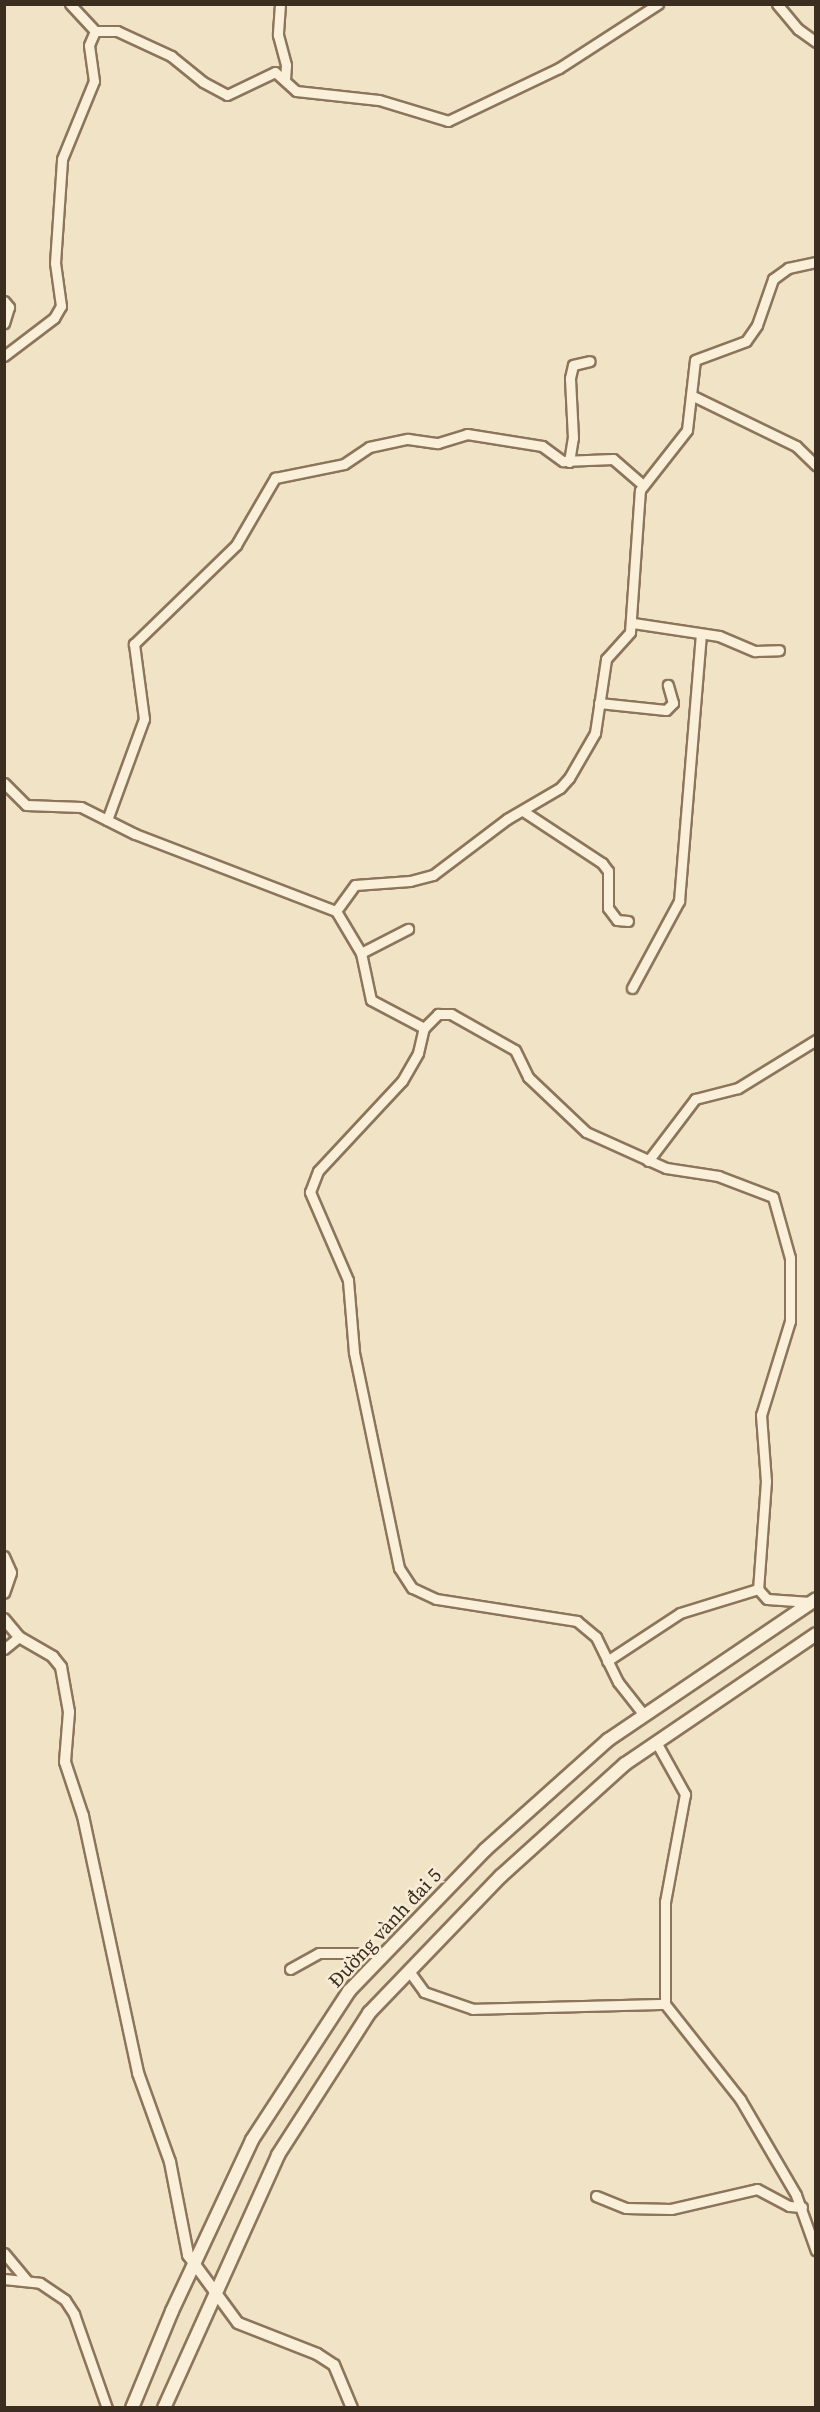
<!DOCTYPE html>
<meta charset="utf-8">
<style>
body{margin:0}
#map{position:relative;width:820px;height:2412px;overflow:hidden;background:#f0e3c6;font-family:"Source Serif 4",serif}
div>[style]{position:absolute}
.roads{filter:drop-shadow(2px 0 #8c755b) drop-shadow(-2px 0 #8c755b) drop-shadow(0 2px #8c755b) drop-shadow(0 -2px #8c755b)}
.minor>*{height:9px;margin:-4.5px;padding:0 4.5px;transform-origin:4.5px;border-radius:4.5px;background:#faf0da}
.tertiary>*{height:10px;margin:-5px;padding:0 5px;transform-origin:5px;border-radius:5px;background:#faf0da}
.secondary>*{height:12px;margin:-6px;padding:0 6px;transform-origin:6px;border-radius:6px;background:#faf0da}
span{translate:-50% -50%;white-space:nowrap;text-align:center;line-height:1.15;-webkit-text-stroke:5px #f7edd6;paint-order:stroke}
.street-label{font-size:20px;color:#3b2d1f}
.frame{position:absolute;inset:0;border:6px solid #3b2d1f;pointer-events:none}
</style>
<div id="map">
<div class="roads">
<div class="minor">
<div style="left:70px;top:4px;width:37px;rotate:47deg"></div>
<div style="left:280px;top:4px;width:31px;rotate:94deg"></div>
<div style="left:278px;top:35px;width:31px;rotate:75deg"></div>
<div style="left:286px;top:65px;width:15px;rotate:94deg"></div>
<div style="left:777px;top:4px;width:33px;rotate:50deg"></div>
<div style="left:798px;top:29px;width:22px;rotate:36deg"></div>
<div style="left:4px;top:301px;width:8px;rotate:50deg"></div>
<div style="left:9px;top:307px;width:17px;rotate:107deg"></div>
<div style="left:4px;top:356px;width:63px;rotate:-37.2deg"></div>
<div style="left:54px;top:318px;width:14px;rotate:-60deg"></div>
<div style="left:61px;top:306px;width:43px;rotate:-97.9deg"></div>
<div style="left:55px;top:263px;width:104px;rotate:-86.1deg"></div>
<div style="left:62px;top:159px;width:84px;rotate:-67.7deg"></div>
<div style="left:94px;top:81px;width:36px;rotate:-98deg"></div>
<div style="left:89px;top:45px;width:15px;rotate:-67deg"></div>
<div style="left:95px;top:31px;width:22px"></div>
<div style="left:117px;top:31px;width:60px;rotate:24.8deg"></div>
<div style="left:171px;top:56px;width:41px;rotate:39.1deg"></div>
<div style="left:203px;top:82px;width:27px;rotate:28deg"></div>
<div style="left:227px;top:95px;width:53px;rotate:-25.6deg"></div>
<div style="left:275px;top:72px;width:28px;rotate:42deg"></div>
<div style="left:296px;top:91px;width:83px;rotate:6.2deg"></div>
<div style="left:379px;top:100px;width:72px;rotate:16.9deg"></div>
<div style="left:448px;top:121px;width:123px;rotate:-25.5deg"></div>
<div style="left:559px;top:68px;width:118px;rotate:-32.9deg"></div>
<div style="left:691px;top:395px;width:117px;rotate:25.9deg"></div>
<div style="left:796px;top:446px;width:28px;rotate:44deg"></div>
<div style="left:569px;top:462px;width:24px;rotate:-81deg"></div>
<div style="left:573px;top:438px;width:60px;rotate:-92.9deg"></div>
<div style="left:570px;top:378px;width:13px;rotate:-77deg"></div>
<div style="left:573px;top:365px;width:17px;rotate:-13deg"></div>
<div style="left:633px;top:623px;width:87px;rotate:8.6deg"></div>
<div style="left:719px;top:636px;width:39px;rotate:23deg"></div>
<div style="left:755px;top:651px;width:24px;rotate:-2deg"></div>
<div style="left:599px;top:703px;width:67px;rotate:6deg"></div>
<div style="left:666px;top:710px;width:10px;rotate:-45deg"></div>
<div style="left:673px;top:703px;width:19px;rotate:-106deg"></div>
<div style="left:4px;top:783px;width:31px;rotate:45deg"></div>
<div style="left:26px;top:805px;width:55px;rotate:2.1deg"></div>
<div style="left:81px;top:807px;width:60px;rotate:26.6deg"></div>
<div style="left:135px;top:834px;width:215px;rotate:21deg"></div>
<div style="left:336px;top:911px;width:49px;rotate:59.2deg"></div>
<div style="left:361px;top:953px;width:48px;rotate:78deg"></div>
<div style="left:371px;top:1000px;width:60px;rotate:27.8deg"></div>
<div style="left:523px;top:811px;width:95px;rotate:33.4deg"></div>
<div style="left:602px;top:863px;width:10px;rotate:53deg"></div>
<div style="left:608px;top:871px;width:37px;rotate:90deg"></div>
<div style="left:608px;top:908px;width:15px;rotate:53deg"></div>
<div style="left:617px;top:920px;width:11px;rotate:5deg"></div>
<div style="left:107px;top:820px;width:108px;rotate:-69.9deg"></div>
<div style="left:144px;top:719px;width:76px;rotate:-97.6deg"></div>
<div style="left:134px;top:644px;width:142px;rotate:-44.1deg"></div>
<div style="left:236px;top:545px;width:78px;rotate:-59.8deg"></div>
<div style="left:275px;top:478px;width:70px;rotate:-11.5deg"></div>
<div style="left:344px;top:464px;width:30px;rotate:-34deg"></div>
<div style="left:369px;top:447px;width:40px;rotate:-12deg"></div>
<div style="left:408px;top:439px;width:30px;rotate:8deg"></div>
<div style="left:438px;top:443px;width:30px;rotate:-17deg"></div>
<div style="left:467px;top:434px;width:76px;rotate:9.1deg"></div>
<div style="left:542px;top:446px;width:26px;rotate:36deg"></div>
<div style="left:563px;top:461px;width:50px;rotate:-2.3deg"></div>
<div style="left:613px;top:459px;width:38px;rotate:41deg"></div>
<div style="left:336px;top:911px;width:32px;rotate:-54deg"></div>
<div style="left:355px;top:885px;width:55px;rotate:-4.2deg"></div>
<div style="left:410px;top:881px;width:24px;rotate:-15deg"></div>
<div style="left:433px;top:875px;width:93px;rotate:-37.1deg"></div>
<div style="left:507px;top:819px;width:61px;rotate:-30.3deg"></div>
<div style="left:560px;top:788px;width:13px;rotate:-48deg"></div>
<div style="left:569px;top:778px;width:52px;rotate:-60deg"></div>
<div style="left:595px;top:733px;width:75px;rotate:-81.5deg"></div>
<div style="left:606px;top:659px;width:36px;rotate:-48deg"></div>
<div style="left:630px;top:632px;width:142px;rotate:-86deg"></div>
<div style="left:640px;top:490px;width:76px;rotate:-51.9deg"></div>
<div style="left:687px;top:430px;width:70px;rotate:-83.5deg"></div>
<div style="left:695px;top:360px;width:54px;rotate:-20.4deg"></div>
<div style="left:746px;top:341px;width:19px;rotate:-55deg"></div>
<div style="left:757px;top:325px;width:49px;rotate:-70.8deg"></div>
<div style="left:773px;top:279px;width:19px;rotate:-36deg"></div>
<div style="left:788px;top:268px;width:29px;rotate:-12deg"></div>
<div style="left:361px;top:953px;width:53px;rotate:-27.1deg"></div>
<div style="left:632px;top:988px;width:99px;rotate:-61.6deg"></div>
<div style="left:679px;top:901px;width:266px;rotate:-85.3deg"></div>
<div style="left:648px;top:1161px;width:78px;rotate:-52.8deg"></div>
<div style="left:695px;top:1099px;width:44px;rotate:-14.3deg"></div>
<div style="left:738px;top:1088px;width:92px;rotate:-31.6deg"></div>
<div style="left:4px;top:1649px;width:19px;rotate:-39deg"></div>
<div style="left:607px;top:1661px;width:87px;rotate:-33.3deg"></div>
<div style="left:680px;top:1613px;width:82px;rotate:-17.1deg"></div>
<div style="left:644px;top:1715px;width:42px;rotate:-128.2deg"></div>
<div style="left:618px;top:1682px;width:50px;rotate:-116.1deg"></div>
<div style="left:596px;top:1637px;width:25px;rotate:-140deg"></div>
<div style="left:577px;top:1621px;width:143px;rotate:-171.1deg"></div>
<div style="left:436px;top:1599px;width:26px;rotate:-155deg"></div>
<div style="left:412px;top:1588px;width:24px;rotate:-123deg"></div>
<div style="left:399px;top:1568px;width:221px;rotate:-101.8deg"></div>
<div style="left:354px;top:1352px;width:72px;rotate:-94.8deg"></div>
<div style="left:348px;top:1280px;width:96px;rotate:-113.4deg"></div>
<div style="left:310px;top:1192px;width:22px;rotate:-69deg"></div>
<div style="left:318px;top:1171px;width:123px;rotate:-47deg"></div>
<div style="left:402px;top:1081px;width:32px;rotate:-60deg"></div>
<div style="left:418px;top:1053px;width:26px;rotate:-77deg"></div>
<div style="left:424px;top:1028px;width:20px;rotate:-45deg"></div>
<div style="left:438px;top:1014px;width:13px"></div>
<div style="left:451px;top:1014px;width:73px;rotate:29.4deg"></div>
<div style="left:515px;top:1050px;width:30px;rotate:64deg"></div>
<div style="left:528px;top:1077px;width:80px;rotate:43.5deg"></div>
<div style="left:586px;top:1132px;width:88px;rotate:24.2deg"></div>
<div style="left:666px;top:1168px;width:53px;rotate:8.7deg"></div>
<div style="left:718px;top:1176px;width:59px;rotate:20.9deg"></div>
<div style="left:773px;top:1197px;width:63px;rotate:74.4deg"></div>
<div style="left:790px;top:1258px;width:63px;rotate:90deg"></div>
<div style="left:790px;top:1321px;width:98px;rotate:107.1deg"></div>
<div style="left:761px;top:1415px;width:66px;rotate:85.7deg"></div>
<div style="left:766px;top:1481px;width:108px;rotate:94.2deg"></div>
<div style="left:758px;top:1589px;width:13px;rotate:48deg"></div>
<div style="left:767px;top:1599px;width:43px;rotate:4deg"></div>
<div style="left:656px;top:1742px;width:60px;rotate:60.9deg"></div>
<div style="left:685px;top:1794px;width:110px;rotate:100.5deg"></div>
<div style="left:665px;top:1902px;width:102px;rotate:90deg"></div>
<div style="left:665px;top:2004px;width:121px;rotate:51.7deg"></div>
<div style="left:740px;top:2099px;width:111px;rotate:59.7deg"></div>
<div style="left:796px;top:2195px;width:59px;rotate:70.3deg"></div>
<div style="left:290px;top:1969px;width:33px;rotate:-29deg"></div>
<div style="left:319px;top:1953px;width:66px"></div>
<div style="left:409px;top:1971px;width:26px;rotate:54deg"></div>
<div style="left:424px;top:1992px;width:52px;rotate:19.1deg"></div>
<div style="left:473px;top:2009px;width:192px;rotate:-1.5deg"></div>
<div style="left:596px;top:2196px;width:32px;rotate:22deg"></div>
<div style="left:626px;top:2208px;width:45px;rotate:1.3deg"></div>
<div style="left:671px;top:2209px;width:88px;rotate:-13.1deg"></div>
<div style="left:757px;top:2189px;width:36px;rotate:28deg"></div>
<div style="left:789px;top:2206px;width:13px;rotate:4deg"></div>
<div style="left:4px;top:2253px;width:35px;rotate:50deg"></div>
<div style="left:4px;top:2279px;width:36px;rotate:6deg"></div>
<div style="left:40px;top:2283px;width:30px;rotate:34deg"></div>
<div style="left:65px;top:2300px;width:17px;rotate:57deg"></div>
<div style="left:74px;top:2314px;width:100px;rotate:70.7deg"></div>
</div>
<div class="tertiary">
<div style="left:4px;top:1557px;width:17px;rotate:66deg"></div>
<div style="left:11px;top:1573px;width:21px;rotate:109deg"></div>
<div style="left:4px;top:1619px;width:23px;rotate:50deg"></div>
<div style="left:19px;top:1637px;width:39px;rotate:30deg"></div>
<div style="left:53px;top:1657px;width:13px;rotate:51deg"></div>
<div style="left:61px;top:1667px;width:46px;rotate:79.9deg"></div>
<div style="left:69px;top:1712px;width:50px;rotate:94.6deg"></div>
<div style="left:65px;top:1762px;width:57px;rotate:71.6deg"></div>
<div style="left:83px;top:1816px;width:263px;rotate:77.9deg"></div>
<div style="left:138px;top:2073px;width:95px;rotate:70.2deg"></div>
<div style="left:170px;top:2162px;width:95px;rotate:79deg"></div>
<div style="left:188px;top:2255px;width:84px;rotate:53.7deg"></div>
<div style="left:238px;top:2323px;width:85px;rotate:21.4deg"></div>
<div style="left:317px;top:2354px;width:20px;rotate:33deg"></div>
<div style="left:334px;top:2365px;width:47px;rotate:67.3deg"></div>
</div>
<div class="secondary">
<div style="left:132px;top:2408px;width:105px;rotate:-67.6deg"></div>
<div style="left:172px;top:2311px;width:189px;rotate:-64.9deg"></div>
<div style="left:252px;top:2140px;width:178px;rotate:-56.9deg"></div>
<div style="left:349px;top:1991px;width:196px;rotate:-46deg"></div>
<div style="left:485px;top:1850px;width:165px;rotate:-41.8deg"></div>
<div style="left:608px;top:1740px;width:251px;rotate:-34.1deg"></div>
<div style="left:164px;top:2408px;width:277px;rotate:-65.7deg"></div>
<div style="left:278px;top:2155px;width:169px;rotate:-57.3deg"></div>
<div style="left:369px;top:2013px;width:190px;rotate:-46.1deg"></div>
<div style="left:501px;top:1876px;width:167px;rotate:-42.1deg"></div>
<div style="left:625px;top:1764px;width:231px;rotate:-34.2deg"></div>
</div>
</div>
<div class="street-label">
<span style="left:385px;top:1928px;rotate:-47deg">Đường vành đai 5</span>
</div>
<div class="frame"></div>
</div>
